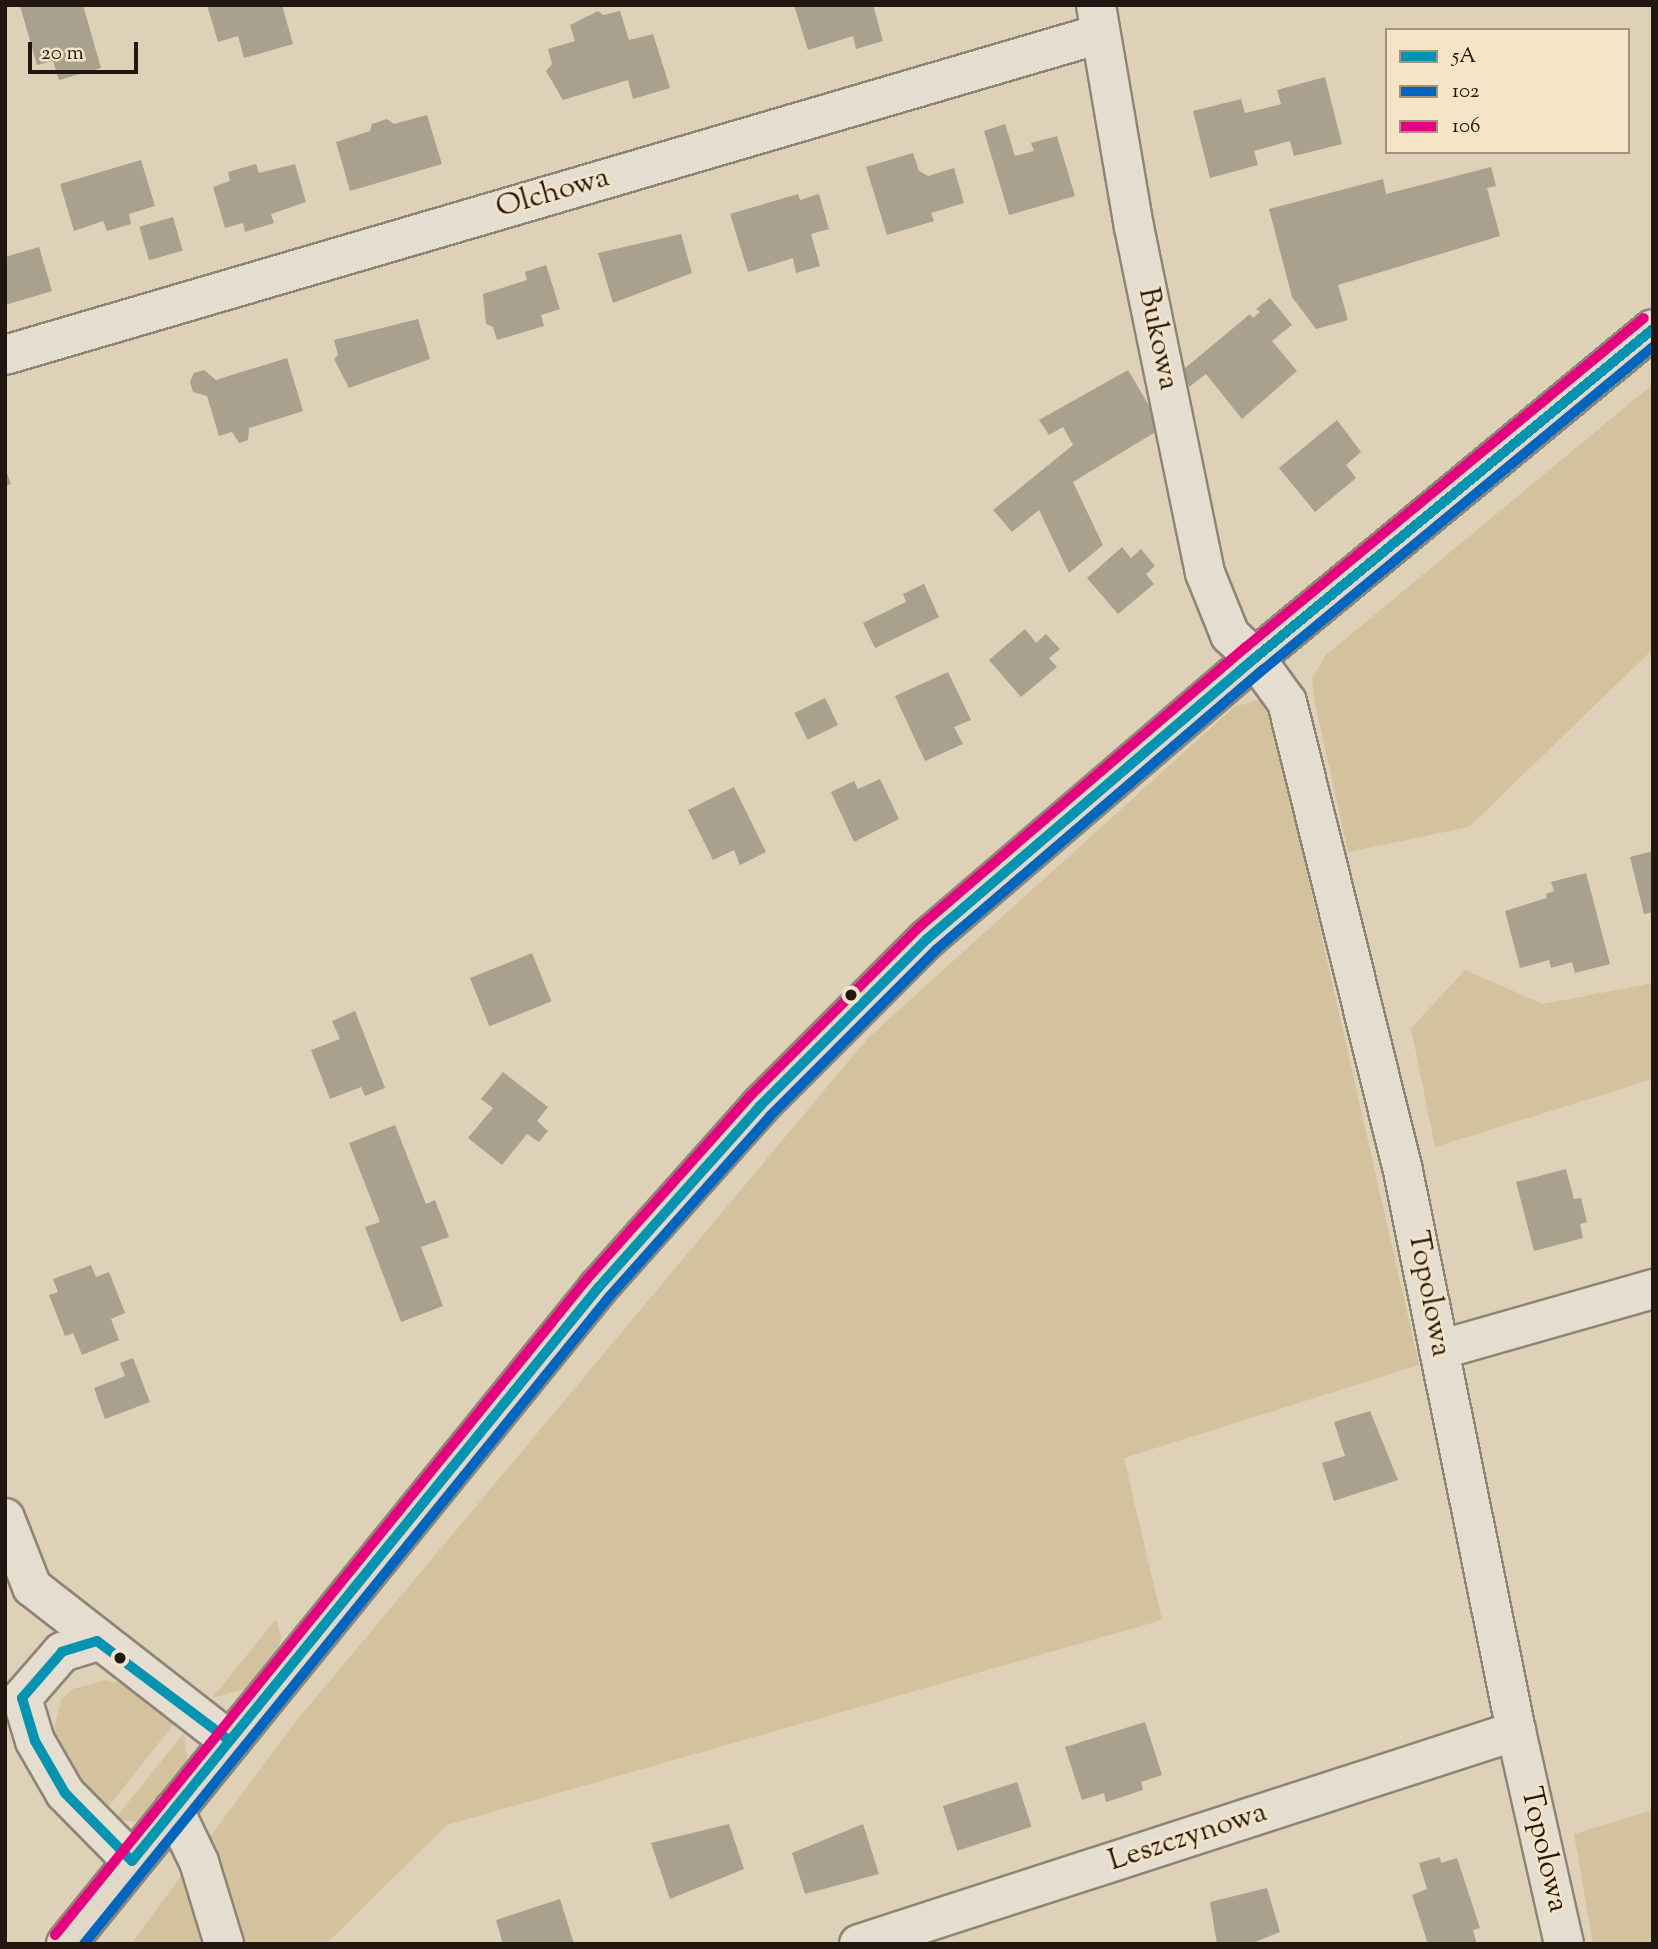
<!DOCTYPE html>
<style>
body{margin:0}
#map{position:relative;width:1658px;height:1949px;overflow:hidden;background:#ded1b7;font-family:"Sorts Mill Goudy",serif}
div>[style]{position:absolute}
.green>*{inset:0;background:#d4c29f}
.building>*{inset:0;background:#a9a08e;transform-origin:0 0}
.roads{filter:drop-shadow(2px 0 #8d8576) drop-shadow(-2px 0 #8d8576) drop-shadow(0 2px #8d8576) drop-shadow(0 -2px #8d8576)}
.minor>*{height:38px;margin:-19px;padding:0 19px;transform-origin:19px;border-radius:19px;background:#e4ddd0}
.primary>*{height:38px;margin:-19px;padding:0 19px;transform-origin:19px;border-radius:19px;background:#e0d8c9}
.bus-1>*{height:10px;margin:-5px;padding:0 5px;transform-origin:5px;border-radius:5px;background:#0593b2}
.bus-2>*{height:10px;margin:-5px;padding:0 5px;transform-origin:5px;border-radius:5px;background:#0065bd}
.bus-3>*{height:10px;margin:-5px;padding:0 5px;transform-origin:5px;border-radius:5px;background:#e5007d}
.dots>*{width:19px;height:19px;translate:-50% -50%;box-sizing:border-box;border:4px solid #f5e4c5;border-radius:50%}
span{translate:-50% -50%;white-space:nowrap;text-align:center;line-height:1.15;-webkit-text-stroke:5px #f5e4c5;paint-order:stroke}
.street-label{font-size:30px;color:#211710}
.frame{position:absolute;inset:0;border:7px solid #211710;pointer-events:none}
.legend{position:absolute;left:1385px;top:28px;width:245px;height:126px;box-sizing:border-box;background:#f5e4c5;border:2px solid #a0927d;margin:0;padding:9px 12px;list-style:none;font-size:21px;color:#211710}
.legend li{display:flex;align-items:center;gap:14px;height:35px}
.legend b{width:35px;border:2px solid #a0927d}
.scale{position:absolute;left:28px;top:42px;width:110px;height:32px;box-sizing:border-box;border:4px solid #211710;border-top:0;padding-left:9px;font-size:21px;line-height:24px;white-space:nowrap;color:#211710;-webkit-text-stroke:5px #f5e4c5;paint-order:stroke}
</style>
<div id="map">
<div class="green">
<div style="clip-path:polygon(1653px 384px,1653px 649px,1469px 827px,1348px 852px,1315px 704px,1312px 678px,1326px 655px)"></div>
<div style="clip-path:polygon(1258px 700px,1274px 707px,1278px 723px,1294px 815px,1419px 1365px,1124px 1458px,1162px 1620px,447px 1825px,326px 1944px,131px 1944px,292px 1726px,868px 1038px,1234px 707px)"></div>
<div style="clip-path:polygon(1465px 970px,1543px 1004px,1653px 983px,1653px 1079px,1435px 1147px,1411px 1028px)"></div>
<div style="clip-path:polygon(276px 1619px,281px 1636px,278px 1652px,249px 1688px,212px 1698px)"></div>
<div style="clip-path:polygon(105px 1680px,125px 1684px,176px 1721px,105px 1811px,72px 1772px,53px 1735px,61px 1700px,73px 1689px)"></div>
<div style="clip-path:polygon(184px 1733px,187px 1759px,183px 1772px,147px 1816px,136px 1822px,115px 1819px)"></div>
<div style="clip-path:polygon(1653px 1810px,1653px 1944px,1593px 1944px,1574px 1834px)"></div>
</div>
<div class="building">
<div style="clip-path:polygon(83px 5px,101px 68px,59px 80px,53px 61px,37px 65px,20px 6px)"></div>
<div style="clip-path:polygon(207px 5px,282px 5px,293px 44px,244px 58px,238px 36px,218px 42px)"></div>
<div style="clip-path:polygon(794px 5px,873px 5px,883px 41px,856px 49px,853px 36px,808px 50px)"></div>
<div style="clip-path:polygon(598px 11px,603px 15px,620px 11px,629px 40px,653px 34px,670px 88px,633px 99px,628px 80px,563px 100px,546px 71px,552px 64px,548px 49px,575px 41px,570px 25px)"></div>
<div style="clip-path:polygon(1325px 77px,1342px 144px,1294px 156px,1290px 141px,1254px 151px,1258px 165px,1210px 178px,1193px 111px,1241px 99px,1245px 113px,1262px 109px,1281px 104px,1277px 90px)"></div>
<div style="clip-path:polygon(427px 115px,442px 164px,350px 191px,336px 142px,370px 131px,372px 124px,387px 119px,394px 124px)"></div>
<div style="clip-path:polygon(1005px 124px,1015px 156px,1034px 151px,1031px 143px,1057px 136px,1075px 196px,1009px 215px,984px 131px)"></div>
<div style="clip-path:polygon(913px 153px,919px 171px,928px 176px,954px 168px,964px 203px,931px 213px,934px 221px,887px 235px,866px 167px)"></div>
<div style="clip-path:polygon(141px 160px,155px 206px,129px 214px,131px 224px,107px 231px,103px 221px,74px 231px,60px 184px)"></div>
<div style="clip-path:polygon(256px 164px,259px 173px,295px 164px,306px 202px,271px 214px,274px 223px,245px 232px,243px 223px,225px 228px,213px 187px,230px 181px,228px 172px)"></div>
<div style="clip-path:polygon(1491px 167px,1496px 186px,1487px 188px,1500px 236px,1338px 285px,1348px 320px,1316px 329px,1292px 297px,1269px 209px,1383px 179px,1386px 194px)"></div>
<div style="clip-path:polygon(798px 194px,800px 200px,819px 194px,829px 229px,811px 234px,820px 266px,796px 273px,793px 258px,748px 272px,730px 214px)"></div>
<div style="left:173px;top:217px;width:35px;height:35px;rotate:74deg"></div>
<div style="clip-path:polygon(681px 234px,692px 273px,613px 303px,598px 253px)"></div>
<div style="clip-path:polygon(39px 247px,52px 291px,5px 305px,5px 257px)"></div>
<div style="clip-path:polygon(546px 265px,560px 309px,541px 315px,544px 326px,497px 340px,493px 327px,486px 324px,483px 294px,527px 280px,525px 272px)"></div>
<div style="clip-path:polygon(1270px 298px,1292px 325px,1272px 341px,1297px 371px,1242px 419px,1206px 374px,1189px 387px,1184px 369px,1250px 314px,1253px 318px,1260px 312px,1256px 309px)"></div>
<div style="clip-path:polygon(418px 319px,430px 359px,349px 388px,334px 359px,338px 355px,334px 340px)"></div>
<div style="clip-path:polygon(287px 358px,303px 411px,249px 428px,248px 440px,239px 443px,232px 432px,219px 436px,207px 396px,193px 392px,190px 382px,194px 373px,204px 370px,216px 380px)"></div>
<div style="clip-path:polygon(1128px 370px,1162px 428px,1073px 482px,1103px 545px,1069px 573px,1039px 510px,1012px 532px,993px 510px,1073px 445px,1063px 427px,1049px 435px,1039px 420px)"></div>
<div style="clip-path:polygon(1337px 420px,1361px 452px,1346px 465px,1356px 478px,1315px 512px,1279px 468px)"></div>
<div style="clip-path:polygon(5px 468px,11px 484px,5px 486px)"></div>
<div style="clip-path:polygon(1122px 547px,1131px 558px,1141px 549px,1155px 566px,1146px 574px,1154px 584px,1118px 614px,1087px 578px)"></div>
<div style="clip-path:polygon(924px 584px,939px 617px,875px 648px,863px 623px,906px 602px,903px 594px)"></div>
<div style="clip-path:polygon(1025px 629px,1036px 643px,1046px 634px,1060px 649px,1049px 658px,1057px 667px,1021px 697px,989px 660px)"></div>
<div style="clip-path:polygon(948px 672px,971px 720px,954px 727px,963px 744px,925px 761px,895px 696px)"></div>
<div style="left:825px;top:698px;width:30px;height:34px;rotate:64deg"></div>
<div style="clip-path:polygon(880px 779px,899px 819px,854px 842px,831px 792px,854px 781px,858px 789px)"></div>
<div style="clip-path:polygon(734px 787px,766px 852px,740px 865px,734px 850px,713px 860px,688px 810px)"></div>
<div style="clip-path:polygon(1653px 851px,1653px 912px,1644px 914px,1630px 857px)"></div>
<div style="clip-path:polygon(1586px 873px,1610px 964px,1575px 973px,1572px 962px,1551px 968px,1549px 960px,1520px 968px,1505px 911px,1547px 898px,1546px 894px,1554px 891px,1551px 882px)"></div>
<div style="left:532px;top:953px;width:52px;height:67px;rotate:68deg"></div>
<div style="clip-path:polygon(355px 1011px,385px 1088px,365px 1096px,361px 1087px,330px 1099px,311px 1050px,340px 1039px,332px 1021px)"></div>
<div style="clip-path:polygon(503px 1072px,548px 1107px,537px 1121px,548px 1131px,539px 1142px,527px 1134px,502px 1165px,468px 1138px,493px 1108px,481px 1099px)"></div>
<div style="clip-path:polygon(395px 1125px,426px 1204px,435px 1200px,449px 1237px,421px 1247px,443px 1306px,401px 1322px,365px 1227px,380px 1222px,349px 1143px)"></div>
<div style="clip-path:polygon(1566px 1169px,1574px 1199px,1581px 1198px,1587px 1222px,1580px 1224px,1583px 1238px,1534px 1251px,1516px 1182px)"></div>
<div style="clip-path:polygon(91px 1265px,96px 1277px,109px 1272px,125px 1313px,111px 1319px,119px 1340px,82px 1355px,73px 1333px,65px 1336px,49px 1295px,58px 1292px,53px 1279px)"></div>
<div style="clip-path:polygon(133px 1358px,150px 1402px,105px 1419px,94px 1388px,125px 1376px,120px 1363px)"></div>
<div style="clip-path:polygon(1370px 1411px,1398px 1480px,1334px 1501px,1322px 1463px,1345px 1456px,1334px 1422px)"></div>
<div style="clip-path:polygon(1145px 1722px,1162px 1775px,1141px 1782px,1143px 1790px,1125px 1796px,1106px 1802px,1104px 1793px,1082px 1800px,1065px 1747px)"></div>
<div style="left:1017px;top:1782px;width:47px;height:78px;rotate:72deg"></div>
<div style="clip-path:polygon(729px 1824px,744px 1869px,670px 1899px,651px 1843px)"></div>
<div style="clip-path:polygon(863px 1824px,879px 1874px,805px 1894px,792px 1853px)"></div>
<div style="clip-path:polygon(1440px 1857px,1441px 1863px,1457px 1858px,1480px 1928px,1473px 1930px,1477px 1944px,1428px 1944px,1412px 1895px,1427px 1889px,1419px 1863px)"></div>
<div style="clip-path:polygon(1267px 1888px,1280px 1932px,1250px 1944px,1217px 1944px,1210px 1902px)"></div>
<div style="clip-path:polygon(560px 1899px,574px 1944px,503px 1944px,496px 1920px)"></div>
</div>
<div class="roads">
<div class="minor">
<div style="left:1096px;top:5px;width:225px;rotate:80.3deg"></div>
<div style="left:1134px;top:227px;width:353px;rotate:78.4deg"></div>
<div style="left:1205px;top:573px;width:67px;rotate:68deg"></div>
<div style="left:1230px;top:635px;width:34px;rotate:43deg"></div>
<div style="left:1255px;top:658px;width:54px;rotate:54deg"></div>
<div style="left:1287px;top:702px;width:483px;rotate:76.1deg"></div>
<div style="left:1403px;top:1171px;width:571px;rotate:78.59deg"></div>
<div style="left:1516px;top:1731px;width:218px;rotate:77.3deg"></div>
<div style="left:5px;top:355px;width:1141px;rotate:-16.34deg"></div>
<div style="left:1439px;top:1350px;width:223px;rotate:-15.9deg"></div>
<div style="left:5px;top:1518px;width:74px;rotate:68.6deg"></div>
<div style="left:32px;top:1587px;width:251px;rotate:37.9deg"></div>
<div style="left:22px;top:1698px;width:45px;rotate:73.2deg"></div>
<div style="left:35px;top:1741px;width:60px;rotate:60deg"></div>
<div style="left:65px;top:1793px;width:95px;rotate:45.4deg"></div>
<div style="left:22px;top:1698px;width:61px;rotate:-49deg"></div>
<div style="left:62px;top:1652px;width:37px;rotate:-17deg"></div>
<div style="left:174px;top:1810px;width:58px;rotate:64.3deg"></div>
<div style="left:199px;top:1862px;width:86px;rotate:73deg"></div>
<div style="left:859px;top:1944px;width:691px;rotate:-17.96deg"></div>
</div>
<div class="primary">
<div style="left:66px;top:1944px;width:845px;rotate:-50.96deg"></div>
<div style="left:598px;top:1288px;width:244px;rotate:-48.3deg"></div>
<div style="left:760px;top:1106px;width:236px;rotate:-45deg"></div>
<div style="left:927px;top:939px;width:432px;rotate:-40.6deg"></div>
<div style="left:1255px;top:658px;width:516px;rotate:-39.58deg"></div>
</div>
</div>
<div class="bus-1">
<div style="left:97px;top:1641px;width:37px;rotate:163deg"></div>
<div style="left:62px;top:1652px;width:61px;rotate:131deg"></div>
<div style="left:22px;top:1698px;width:45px;rotate:73.2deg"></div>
<div style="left:35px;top:1741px;width:60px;rotate:60deg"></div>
<div style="left:65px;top:1793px;width:95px;rotate:45.4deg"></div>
<div style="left:132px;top:1861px;width:739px;rotate:-50.88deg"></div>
<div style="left:598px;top:1288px;width:244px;rotate:-48.3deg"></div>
<div style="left:760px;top:1106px;width:236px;rotate:-45deg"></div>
<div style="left:927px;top:939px;width:432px;rotate:-40.6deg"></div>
<div style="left:1255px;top:658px;width:516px;rotate:-39.58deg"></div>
<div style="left:97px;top:1641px;width:166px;rotate:36.9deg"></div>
</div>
<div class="bus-2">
<div style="left:84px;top:1944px;width:833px;rotate:-50.94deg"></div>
<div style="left:609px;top:1297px;width:242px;rotate:-48.3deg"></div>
<div style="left:770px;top:1116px;width:236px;rotate:-45deg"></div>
<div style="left:937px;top:949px;width:430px;rotate:-40.6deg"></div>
<div style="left:1264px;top:669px;width:505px;rotate:-39.62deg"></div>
</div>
<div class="bus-3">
<div style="left:55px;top:1935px;width:845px;rotate:-50.96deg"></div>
<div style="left:587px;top:1279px;width:245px;rotate:-48.3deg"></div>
<div style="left:750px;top:1096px;width:238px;rotate:-45deg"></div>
<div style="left:918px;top:928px;width:432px;rotate:-40.6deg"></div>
<div style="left:1246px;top:647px;width:516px;rotate:-39.58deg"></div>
</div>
<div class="dots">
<div style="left:851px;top:995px;background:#211710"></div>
<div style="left:120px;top:1658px;background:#211710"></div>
</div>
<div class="street-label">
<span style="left:553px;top:194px;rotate:-16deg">Olchowa</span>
<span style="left:1157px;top:339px;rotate:78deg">Bukowa</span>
<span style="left:1428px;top:1294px;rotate:79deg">Topolowa</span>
<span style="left:1188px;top:1838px;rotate:-18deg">Leszczynowa</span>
<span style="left:1543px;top:1850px;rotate:77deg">Topolowa</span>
</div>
<div class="frame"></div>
<ul class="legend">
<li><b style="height:9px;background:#0593b2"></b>5A</li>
<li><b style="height:9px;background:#0065bd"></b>102</li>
<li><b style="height:9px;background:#e5007d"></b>106</li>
</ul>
<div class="scale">20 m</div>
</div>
